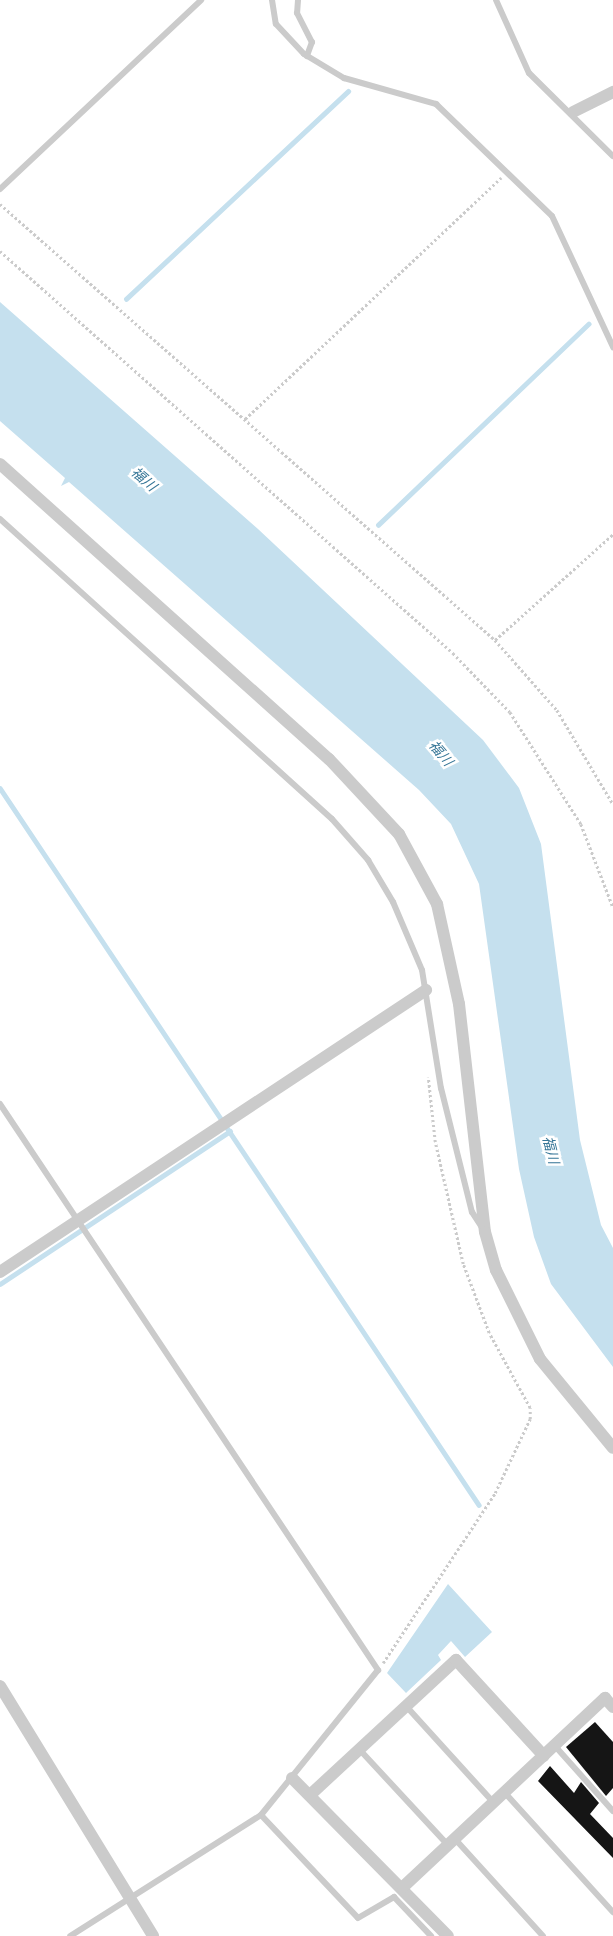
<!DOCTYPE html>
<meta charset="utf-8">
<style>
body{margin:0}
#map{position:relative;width:613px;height:1936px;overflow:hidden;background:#fff;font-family:"Roboto Condensed","Noto Sans JP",sans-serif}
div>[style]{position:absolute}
.water>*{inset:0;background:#c5e0ee}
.stream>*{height:4.5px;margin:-2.25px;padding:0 2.25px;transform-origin:2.25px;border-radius:2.25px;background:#c5e0ee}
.building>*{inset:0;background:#151515}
.path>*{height:2.5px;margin-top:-1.25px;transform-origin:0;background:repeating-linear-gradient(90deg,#cbcbcb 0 2.5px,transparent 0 5px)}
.service>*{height:6px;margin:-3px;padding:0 3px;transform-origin:3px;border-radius:3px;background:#cbcbcb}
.minor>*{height:12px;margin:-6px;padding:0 6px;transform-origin:6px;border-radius:6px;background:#cbcbcb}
span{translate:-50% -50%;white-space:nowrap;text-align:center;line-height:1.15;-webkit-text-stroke:5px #fff;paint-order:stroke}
.water-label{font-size:14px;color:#367697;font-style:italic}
</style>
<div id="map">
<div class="water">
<div style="clip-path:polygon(0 302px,258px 529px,483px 740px,519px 788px,541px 844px,580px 1140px,601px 1225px,613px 1248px,613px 1367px,551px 1284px,534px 1237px,519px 1169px,479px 884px,451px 824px,419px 790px,69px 482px,61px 486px,65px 478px,0 421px)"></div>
<div style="clip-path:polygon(448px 1584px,492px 1632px,465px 1657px,451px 1641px,438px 1655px,441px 1660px,406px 1693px,387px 1673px)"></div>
</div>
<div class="stream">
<div style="left:126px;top:299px;width:304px;rotate:-43.1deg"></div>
<div style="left:378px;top:525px;width:291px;rotate:-43.7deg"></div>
<div style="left:0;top:788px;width:862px;rotate:56.25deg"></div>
<div style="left:0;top:1284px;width:276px;rotate:-33.6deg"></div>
</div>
<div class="building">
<div style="clip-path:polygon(595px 1722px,613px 1742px,613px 1788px,606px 1796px,566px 1747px)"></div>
<div style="clip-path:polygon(550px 1766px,574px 1793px,581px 1782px,599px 1803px,590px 1814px,613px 1838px,613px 1858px,538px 1781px)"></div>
</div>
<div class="path">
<div style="left:0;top:204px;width:660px;rotate:41.37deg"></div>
<div style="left:495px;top:640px;width:94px;rotate:48.5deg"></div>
<div style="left:557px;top:710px;width:109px;rotate:59.2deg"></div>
<div style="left:0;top:251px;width:606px;rotate:41.59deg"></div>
<div style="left:453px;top:653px;width:82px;rotate:46deg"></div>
<div style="left:510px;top:712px;width:133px;rotate:57.6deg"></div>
<div style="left:581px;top:824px;width:89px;rotate:68.9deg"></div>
<div style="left:245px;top:419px;width:352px;rotate:-43.3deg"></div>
<div style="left:495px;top:640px;width:159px;rotate:-41.9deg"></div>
<div style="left:383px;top:1663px;width:204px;rotate:-56.6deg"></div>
<div style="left:495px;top:1493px;width:82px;rotate:-64.7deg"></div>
<div style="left:530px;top:1419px;width:11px;rotate:-90deg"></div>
<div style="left:530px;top:1408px;width:85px;rotate:-118.7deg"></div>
<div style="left:489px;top:1333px;width:74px;rotate:-110.6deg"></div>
<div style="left:463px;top:1264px;width:125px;rotate:-102.9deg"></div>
<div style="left:435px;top:1142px;width:65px;rotate:-96.1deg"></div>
</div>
<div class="service">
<div style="left:272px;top:0;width:24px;rotate:81deg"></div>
<div style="left:276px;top:24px;width:41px;rotate:47deg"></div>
<div style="left:304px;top:54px;width:47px;rotate:31deg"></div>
<div style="left:344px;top:78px;width:96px;rotate:15.8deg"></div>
<div style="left:436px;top:104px;width:161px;rotate:44deg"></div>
<div style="left:552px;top:216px;width:145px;rotate:65deg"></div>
<div style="left:298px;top:0;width:13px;rotate:94deg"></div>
<div style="left:297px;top:13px;width:33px;rotate:63deg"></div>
<div style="left:312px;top:42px;width:15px;rotate:110deg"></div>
<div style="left:496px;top:0;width:80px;rotate:65.7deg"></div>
<div style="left:529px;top:73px;width:118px;rotate:44.7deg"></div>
<div style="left:0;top:189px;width:276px;rotate:-43.2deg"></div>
<div style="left:0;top:519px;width:447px;rotate:42.1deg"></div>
<div style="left:332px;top:819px;width:55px;rotate:48.7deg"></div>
<div style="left:368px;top:860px;width:49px;rotate:59.2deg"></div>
<div style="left:393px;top:902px;width:74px;rotate:66.9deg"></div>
<div style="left:422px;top:970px;width:120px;rotate:80.9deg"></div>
<div style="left:441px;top:1088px;width:128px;rotate:76deg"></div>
<div style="left:472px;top:1212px;width:17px;rotate:57deg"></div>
<div style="left:0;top:1104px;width:681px;rotate:56.26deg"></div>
<div style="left:378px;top:1670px;width:186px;rotate:128.9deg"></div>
<div style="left:261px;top:1815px;width:226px;rotate:147.6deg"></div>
<div style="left:406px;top:1706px;width:131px;rotate:47.8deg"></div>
<div style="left:555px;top:1746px;width:87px;rotate:48.3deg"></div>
<div style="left:359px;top:1749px;width:131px;rotate:47.2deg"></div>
<div style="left:505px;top:1793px;width:161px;rotate:47.8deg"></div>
<div style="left:261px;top:1815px;width:141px;rotate:46.7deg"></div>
<div style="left:358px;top:1918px;width:42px;rotate:-30.3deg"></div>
<div style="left:394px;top:1897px;width:54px;rotate:46.5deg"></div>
<div style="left:455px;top:1839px;width:131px;rotate:47.8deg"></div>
</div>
<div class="minor">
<div style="left:573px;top:112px;width:45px;rotate:-26.6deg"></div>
<div style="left:0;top:464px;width:442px;rotate:41.9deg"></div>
<div style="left:329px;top:759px;width:103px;rotate:47deg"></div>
<div style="left:399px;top:834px;width:80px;rotate:61.5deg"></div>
<div style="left:437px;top:904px;width:102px;rotate:77.6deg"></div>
<div style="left:459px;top:1004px;width:229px;rotate:83.5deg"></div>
<div style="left:485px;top:1232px;width:40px;rotate:74deg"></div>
<div style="left:496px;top:1270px;width:99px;rotate:63.7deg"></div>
<div style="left:540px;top:1359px;width:115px;rotate:50.6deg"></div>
<div style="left:0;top:1272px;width:511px;rotate:-33.5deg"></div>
<div style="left:0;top:1686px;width:293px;rotate:58.5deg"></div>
<div style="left:292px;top:1778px;width:222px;rotate:45.4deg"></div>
<div style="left:310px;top:1795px;width:199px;rotate:-42.8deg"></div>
<div style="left:456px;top:1660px;width:130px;rotate:47.5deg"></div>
<div style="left:403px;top:1887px;width:277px;rotate:-43.1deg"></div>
<div style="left:605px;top:1698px;width:12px;rotate:48deg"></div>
</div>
<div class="water-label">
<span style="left:144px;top:479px;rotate:41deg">福川</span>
<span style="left:441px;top:753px;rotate:50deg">福川</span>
<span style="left:551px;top:1150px;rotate:76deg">福川</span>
</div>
</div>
